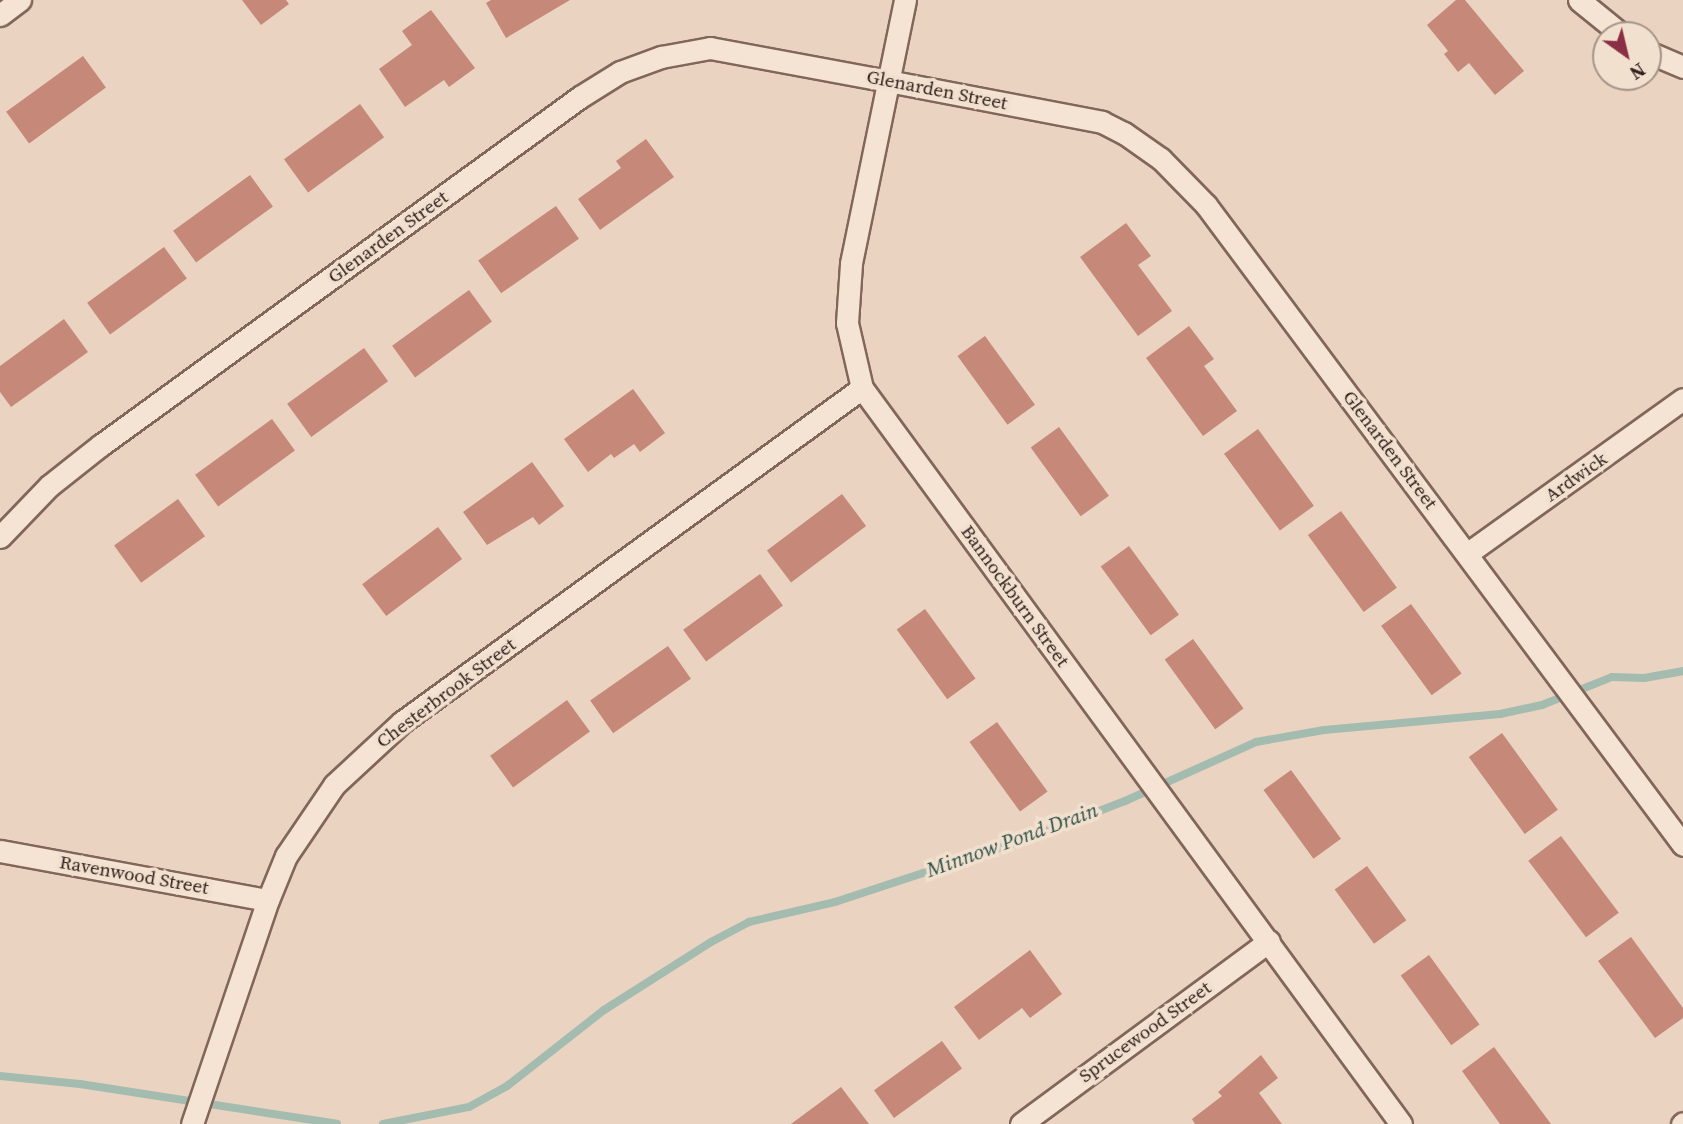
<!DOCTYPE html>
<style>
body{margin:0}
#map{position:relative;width:1683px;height:1124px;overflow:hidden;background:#ead4c1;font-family:"Source Serif 4",serif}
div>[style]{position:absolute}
.stream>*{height:8px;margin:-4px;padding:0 4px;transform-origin:4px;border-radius:4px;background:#a3bcaf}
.building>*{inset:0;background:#c58879;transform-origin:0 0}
.roads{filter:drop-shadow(2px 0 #81665a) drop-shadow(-2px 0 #81665a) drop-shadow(0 2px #81665a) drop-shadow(0 -2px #81665a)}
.minor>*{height:21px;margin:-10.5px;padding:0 10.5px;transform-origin:10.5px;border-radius:10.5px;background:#f5e3d3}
span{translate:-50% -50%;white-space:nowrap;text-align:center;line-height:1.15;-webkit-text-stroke:7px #f2e0cf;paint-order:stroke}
.street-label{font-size:19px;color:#32221d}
.water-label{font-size:21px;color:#2d5147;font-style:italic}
.north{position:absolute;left:1592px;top:21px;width:70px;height:70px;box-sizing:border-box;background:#f2e0cf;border:2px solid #a59488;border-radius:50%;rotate:146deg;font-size:19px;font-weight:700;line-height:28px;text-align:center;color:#32221d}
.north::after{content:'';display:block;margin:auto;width:24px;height:32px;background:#8b2f44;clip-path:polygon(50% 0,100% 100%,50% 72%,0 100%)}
</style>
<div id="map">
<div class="stream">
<div style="left:0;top:1076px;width:80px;rotate:5.7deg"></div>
<div style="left:80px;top:1084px;width:260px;rotate:8.8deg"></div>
<div style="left:383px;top:1124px;width:88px;rotate:-11.2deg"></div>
<div style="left:469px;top:1107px;width:43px;rotate:-28.9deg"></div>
<div style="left:507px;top:1086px;width:123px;rotate:-38.1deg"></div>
<div style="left:604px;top:1010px;width:127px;rotate:-32.4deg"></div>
<div style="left:711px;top:942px;width:43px;rotate:-27.8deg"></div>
<div style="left:749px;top:922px;width:88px;rotate:-13.1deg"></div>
<div style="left:835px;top:902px;width:202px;rotate:-18.2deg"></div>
<div style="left:1027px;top:839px;width:105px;rotate:-21.2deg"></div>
<div style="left:1125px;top:801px;width:144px;rotate:-24.2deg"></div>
<div style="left:1256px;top:742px;width:69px;rotate:-10deg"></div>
<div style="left:1324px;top:730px;width:177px;rotate:-5.2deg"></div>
<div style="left:1500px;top:714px;width:43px;rotate:-12.1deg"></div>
<div style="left:1542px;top:705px;width:75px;rotate:-21.8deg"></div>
<div style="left:1612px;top:677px;width:32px;rotate:2deg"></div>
<div style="left:1644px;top:678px;width:40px;rotate:-10deg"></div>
</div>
<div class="building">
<div style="clip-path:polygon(242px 0,286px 0,289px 4px,261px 25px)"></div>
<div style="clip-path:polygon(491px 0,570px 0,506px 38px,486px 3px)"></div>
<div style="clip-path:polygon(1456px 0,1465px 0,1524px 71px,1495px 95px,1469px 63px,1458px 72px,1444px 54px,1448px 51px,1427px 25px)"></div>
<div style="clip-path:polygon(431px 10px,475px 68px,449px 87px,444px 80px,405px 107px,379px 69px,412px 45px,402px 31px)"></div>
<div style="left:83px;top:56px;width:39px;height:95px;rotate:54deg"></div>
<div style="left:360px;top:104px;width:41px;height:94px;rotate:54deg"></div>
<div style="clip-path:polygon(646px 139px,674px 177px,600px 230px,578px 199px,621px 168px,616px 161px)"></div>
<div style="left:250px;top:175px;width:39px;height:95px;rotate:54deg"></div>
<div style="left:556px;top:206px;width:40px;height:95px;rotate:55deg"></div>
<div style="clip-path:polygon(1126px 223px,1151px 256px,1138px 265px,1172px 311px,1138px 336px,1080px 257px)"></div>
<div style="left:164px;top:247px;width:39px;height:95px;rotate:54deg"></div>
<div style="left:469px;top:290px;width:39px;height:95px;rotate:54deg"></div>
<div style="clip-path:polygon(64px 319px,88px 352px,11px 407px,0 392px,0 366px)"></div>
<div style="clip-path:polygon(1189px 326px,1214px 359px,1204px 366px,1237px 411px,1203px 436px,1146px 358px)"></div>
<div style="left:985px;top:336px;width:85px;height:34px;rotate:54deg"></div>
<div style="left:364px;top:348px;width:41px;height:95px;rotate:54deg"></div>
<div style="clip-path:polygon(633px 389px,665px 433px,640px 452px,634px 444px,614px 458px,611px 454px,588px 472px,564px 439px)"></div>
<div style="left:272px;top:419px;width:39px;height:95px;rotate:54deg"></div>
<div style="left:1059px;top:427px;width:85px;height:35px;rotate:54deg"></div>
<div style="left:1258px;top:429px;width:95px;height:42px;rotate:54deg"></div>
<div style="clip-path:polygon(532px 462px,564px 506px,539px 525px,533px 517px,487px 545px,463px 512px)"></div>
<div style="left:842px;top:494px;width:40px;height:94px;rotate:53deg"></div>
<div style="left:178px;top:499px;width:46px;height:79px;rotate:54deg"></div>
<div style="left:1341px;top:511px;width:95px;height:41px;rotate:54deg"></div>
<div style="left:438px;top:527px;width:40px;height:95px;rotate:53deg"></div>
<div style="left:1129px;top:546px;width:85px;height:35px;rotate:54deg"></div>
<div style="left:760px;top:574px;width:39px;height:95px;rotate:54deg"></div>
<div style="left:1411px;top:604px;width:86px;height:37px;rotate:54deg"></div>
<div style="left:925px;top:609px;width:86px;height:35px;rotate:54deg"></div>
<div style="left:1193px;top:639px;width:86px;height:35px;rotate:54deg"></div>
<div style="left:668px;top:646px;width:40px;height:95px;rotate:55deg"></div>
<div style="left:567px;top:700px;width:39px;height:95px;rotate:54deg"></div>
<div style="left:997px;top:722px;width:86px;height:34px;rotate:54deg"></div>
<div style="left:1502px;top:733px;width:95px;height:41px;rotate:54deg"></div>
<div style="left:1291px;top:770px;width:85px;height:34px;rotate:54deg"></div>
<div style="left:1561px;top:836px;width:96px;height:41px;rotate:53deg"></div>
<div style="left:1367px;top:866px;width:67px;height:40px;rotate:54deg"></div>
<div style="clip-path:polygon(1631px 937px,1683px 1008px,1683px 1018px,1655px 1038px,1598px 961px)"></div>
<div style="clip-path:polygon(1030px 950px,1062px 994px,1030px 1018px,1022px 1008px,979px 1040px,954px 1007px)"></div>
<div style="left:1429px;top:955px;width:86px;height:35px;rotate:54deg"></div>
<div style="left:942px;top:1041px;width:34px;height:84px;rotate:54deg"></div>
<div style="clip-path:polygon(1494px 1047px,1551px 1124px,1500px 1124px,1462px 1071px)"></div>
<div style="clip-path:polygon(1261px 1055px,1278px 1078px,1259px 1093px,1282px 1124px,1195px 1124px,1192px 1119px,1222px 1096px,1218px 1092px)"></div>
<div style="clip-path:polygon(841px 1087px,869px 1124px,791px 1124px)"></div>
</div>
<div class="roads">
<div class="minor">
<div style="left:905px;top:0;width:269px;rotate:101.6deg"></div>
<div style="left:851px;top:264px;width:59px;rotate:93.9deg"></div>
<div style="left:847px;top:323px;width:67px;rotate:77deg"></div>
<div style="left:862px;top:388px;width:912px;rotate:53.78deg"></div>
<div style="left:1579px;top:0;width:55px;rotate:39.1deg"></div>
<div style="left:0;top:15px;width:25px;rotate:-37deg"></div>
<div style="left:1648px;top:52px;width:38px;rotate:23deg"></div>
<div style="left:0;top:537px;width:71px;rotate:-46.1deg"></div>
<div style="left:49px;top:486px;width:66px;rotate:-38.3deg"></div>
<div style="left:101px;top:445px;width:592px;rotate:-36deg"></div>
<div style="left:580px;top:97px;width:47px;rotate:-32deg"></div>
<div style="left:620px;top:72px;width:44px;rotate:-20.1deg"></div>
<div style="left:661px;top:57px;width:50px;rotate:-10.4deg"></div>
<div style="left:710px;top:48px;width:181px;rotate:10.5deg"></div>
<div style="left:888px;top:81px;width:218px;rotate:10.8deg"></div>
<div style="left:1102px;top:122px;width:25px;rotate:27deg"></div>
<div style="left:1124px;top:133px;width:45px;rotate:35.1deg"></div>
<div style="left:1161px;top:159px;width:64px;rotate:45.6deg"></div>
<div style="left:1206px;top:205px;width:798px;rotate:53.3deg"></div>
<div style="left:1468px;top:553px;width:264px;rotate:-35.6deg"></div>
<div style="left:0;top:851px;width:272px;rotate:10.4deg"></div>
<div style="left:192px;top:1124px;width:237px;rotate:-71.3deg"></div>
<div style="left:268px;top:900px;width:48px;rotate:-67.8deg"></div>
<div style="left:286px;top:856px;width:86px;rotate:-55.9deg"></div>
<div style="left:334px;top:785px;width:93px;rotate:-42.8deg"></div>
<div style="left:402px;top:722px;width:568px;rotate:-35.98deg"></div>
<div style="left:1021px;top:1124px;width:308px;rotate:-36.4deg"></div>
<div style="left:1682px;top:1124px;width:1px;rotate:-45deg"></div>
</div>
</div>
<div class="street-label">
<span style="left:937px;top:90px;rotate:11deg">Glenarden Street</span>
<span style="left:388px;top:237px;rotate:-36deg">Glenarden Street</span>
<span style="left:1390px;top:450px;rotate:53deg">Glenarden Street</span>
<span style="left:1576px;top:477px;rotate:-35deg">Ardwick</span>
<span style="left:1015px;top:596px;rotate:54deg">Bannockburn Street</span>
<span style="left:446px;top:693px;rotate:-37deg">Chesterbrook Street</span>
<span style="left:134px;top:875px;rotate:10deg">Ravenwood Street</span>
<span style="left:1145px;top:1032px;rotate:-36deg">Sprucewood Street</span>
</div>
<div class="water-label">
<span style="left:1012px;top:840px;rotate:-20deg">Minnow Pond Drain</span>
</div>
<div class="north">N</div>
</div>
